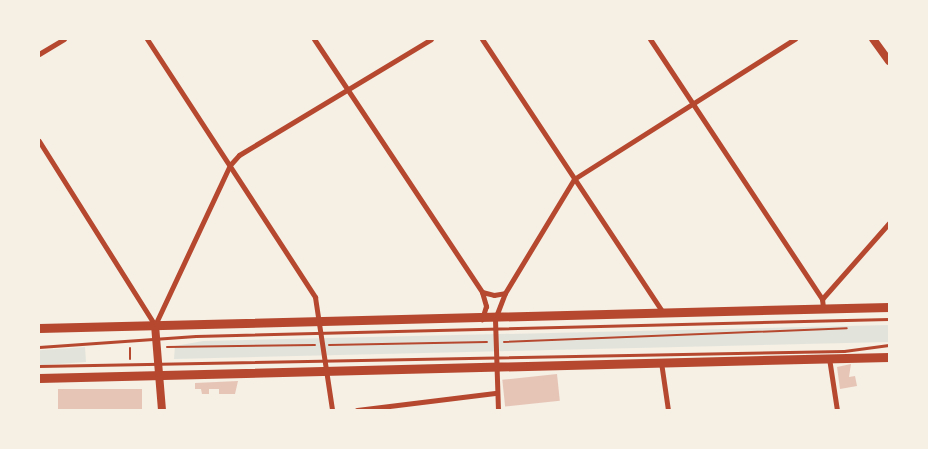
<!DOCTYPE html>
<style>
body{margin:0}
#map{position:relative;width:928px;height:449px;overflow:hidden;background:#f6efe4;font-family:Lato,sans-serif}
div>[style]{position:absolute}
.green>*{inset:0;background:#e2e4dc;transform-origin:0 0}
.building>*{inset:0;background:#e6c5b7;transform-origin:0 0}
.path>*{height:2px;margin:-1px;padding:0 1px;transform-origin:1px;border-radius:1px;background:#b5482f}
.service>*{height:3px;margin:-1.5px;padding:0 1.5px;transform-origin:1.5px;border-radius:1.5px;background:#b5482f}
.minor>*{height:5px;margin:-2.5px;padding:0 2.5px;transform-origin:2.5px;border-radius:2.5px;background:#b5482f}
.tertiary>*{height:8px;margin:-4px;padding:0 4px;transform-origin:4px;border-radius:4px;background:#b5482f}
.secondary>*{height:9px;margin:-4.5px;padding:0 4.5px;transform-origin:4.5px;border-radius:4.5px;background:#b5482f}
span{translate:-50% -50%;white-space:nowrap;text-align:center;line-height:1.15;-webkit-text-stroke:4.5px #f6efe4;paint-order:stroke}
.frame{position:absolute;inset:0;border:40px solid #f6efe4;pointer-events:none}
</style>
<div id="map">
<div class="green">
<div style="clip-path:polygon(889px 325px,889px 342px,174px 359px,175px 346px,203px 341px)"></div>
<div style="left:85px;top:347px;width:15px;height:46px;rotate:86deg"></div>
</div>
<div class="building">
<div style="clip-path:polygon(851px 364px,849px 377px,855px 376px,857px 386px,840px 389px,837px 367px)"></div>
<div style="left:557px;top:374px;width:27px;height:55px;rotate:84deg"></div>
<div style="clip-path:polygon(238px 381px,235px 394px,219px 394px,219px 389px,209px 389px,209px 394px,202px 394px,201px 389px,195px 389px,195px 383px)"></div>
<div style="left:58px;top:389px;width:84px;height:21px"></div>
</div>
<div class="path">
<div style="left:504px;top:342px;width:343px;rotate:-2.3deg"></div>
<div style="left:329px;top:345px;width:158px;rotate:-1.1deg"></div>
<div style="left:167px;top:347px;width:148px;rotate:-0.8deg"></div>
<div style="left:130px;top:348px;width:11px;rotate:90deg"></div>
</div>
<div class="service">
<div style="left:39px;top:347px;width:157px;rotate:-4deg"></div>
<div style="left:196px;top:336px;width:693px;rotate:-1.41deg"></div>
<div style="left:39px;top:366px;width:805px;rotate:-1.07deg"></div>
<div style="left:844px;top:351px;width:45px;rotate:-7.6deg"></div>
</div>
<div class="minor">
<div style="left:147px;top:39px;width:308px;rotate:56.9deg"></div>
<div style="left:315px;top:297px;width:114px;rotate:81.4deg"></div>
<div style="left:314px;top:39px;width:304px;rotate:56.4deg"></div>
<div style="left:482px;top:292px;width:15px;rotate:74deg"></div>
<div style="left:486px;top:306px;width:14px;rotate:107deg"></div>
<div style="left:482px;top:39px;width:328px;rotate:56.5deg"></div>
<div style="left:650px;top:39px;width:312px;rotate:56.5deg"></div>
<div style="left:822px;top:299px;width:8px;rotate:83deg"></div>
<div style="left:39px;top:54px;width:29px;rotate:-31deg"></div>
<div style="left:39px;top:141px;width:218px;rotate:57.8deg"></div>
<div style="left:482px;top:292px;width:12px;rotate:14deg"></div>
<div style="left:494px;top:295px;width:11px;rotate:-10deg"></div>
<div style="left:822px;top:299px;width:101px;rotate:-48.6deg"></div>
<div style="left:155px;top:325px;width:177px;rotate:-64.9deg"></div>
<div style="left:230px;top:165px;width:13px;rotate:-48deg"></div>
<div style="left:239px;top:155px;width:224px;rotate:-31.1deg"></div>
<div style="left:829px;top:358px;width:53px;rotate:81.3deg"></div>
<div style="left:661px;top:362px;width:49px;rotate:81.7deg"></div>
<div style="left:357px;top:410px;width:139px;rotate:-7deg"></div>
<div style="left:498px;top:410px;width:91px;rotate:-91.9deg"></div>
<div style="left:495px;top:319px;width:28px;rotate:-69deg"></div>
<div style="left:505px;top:293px;width:133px;rotate:-58.8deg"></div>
<div style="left:574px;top:179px;width:262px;rotate:-32.4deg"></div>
</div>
<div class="tertiary">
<div style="left:873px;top:39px;width:27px;rotate:54deg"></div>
<div style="left:155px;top:325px;width:85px;rotate:85.3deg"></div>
</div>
<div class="secondary">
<div style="left:39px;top:328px;width:850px;rotate:-1.42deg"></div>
<div style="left:39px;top:378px;width:850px;rotate:-1.42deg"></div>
</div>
<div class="frame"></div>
</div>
